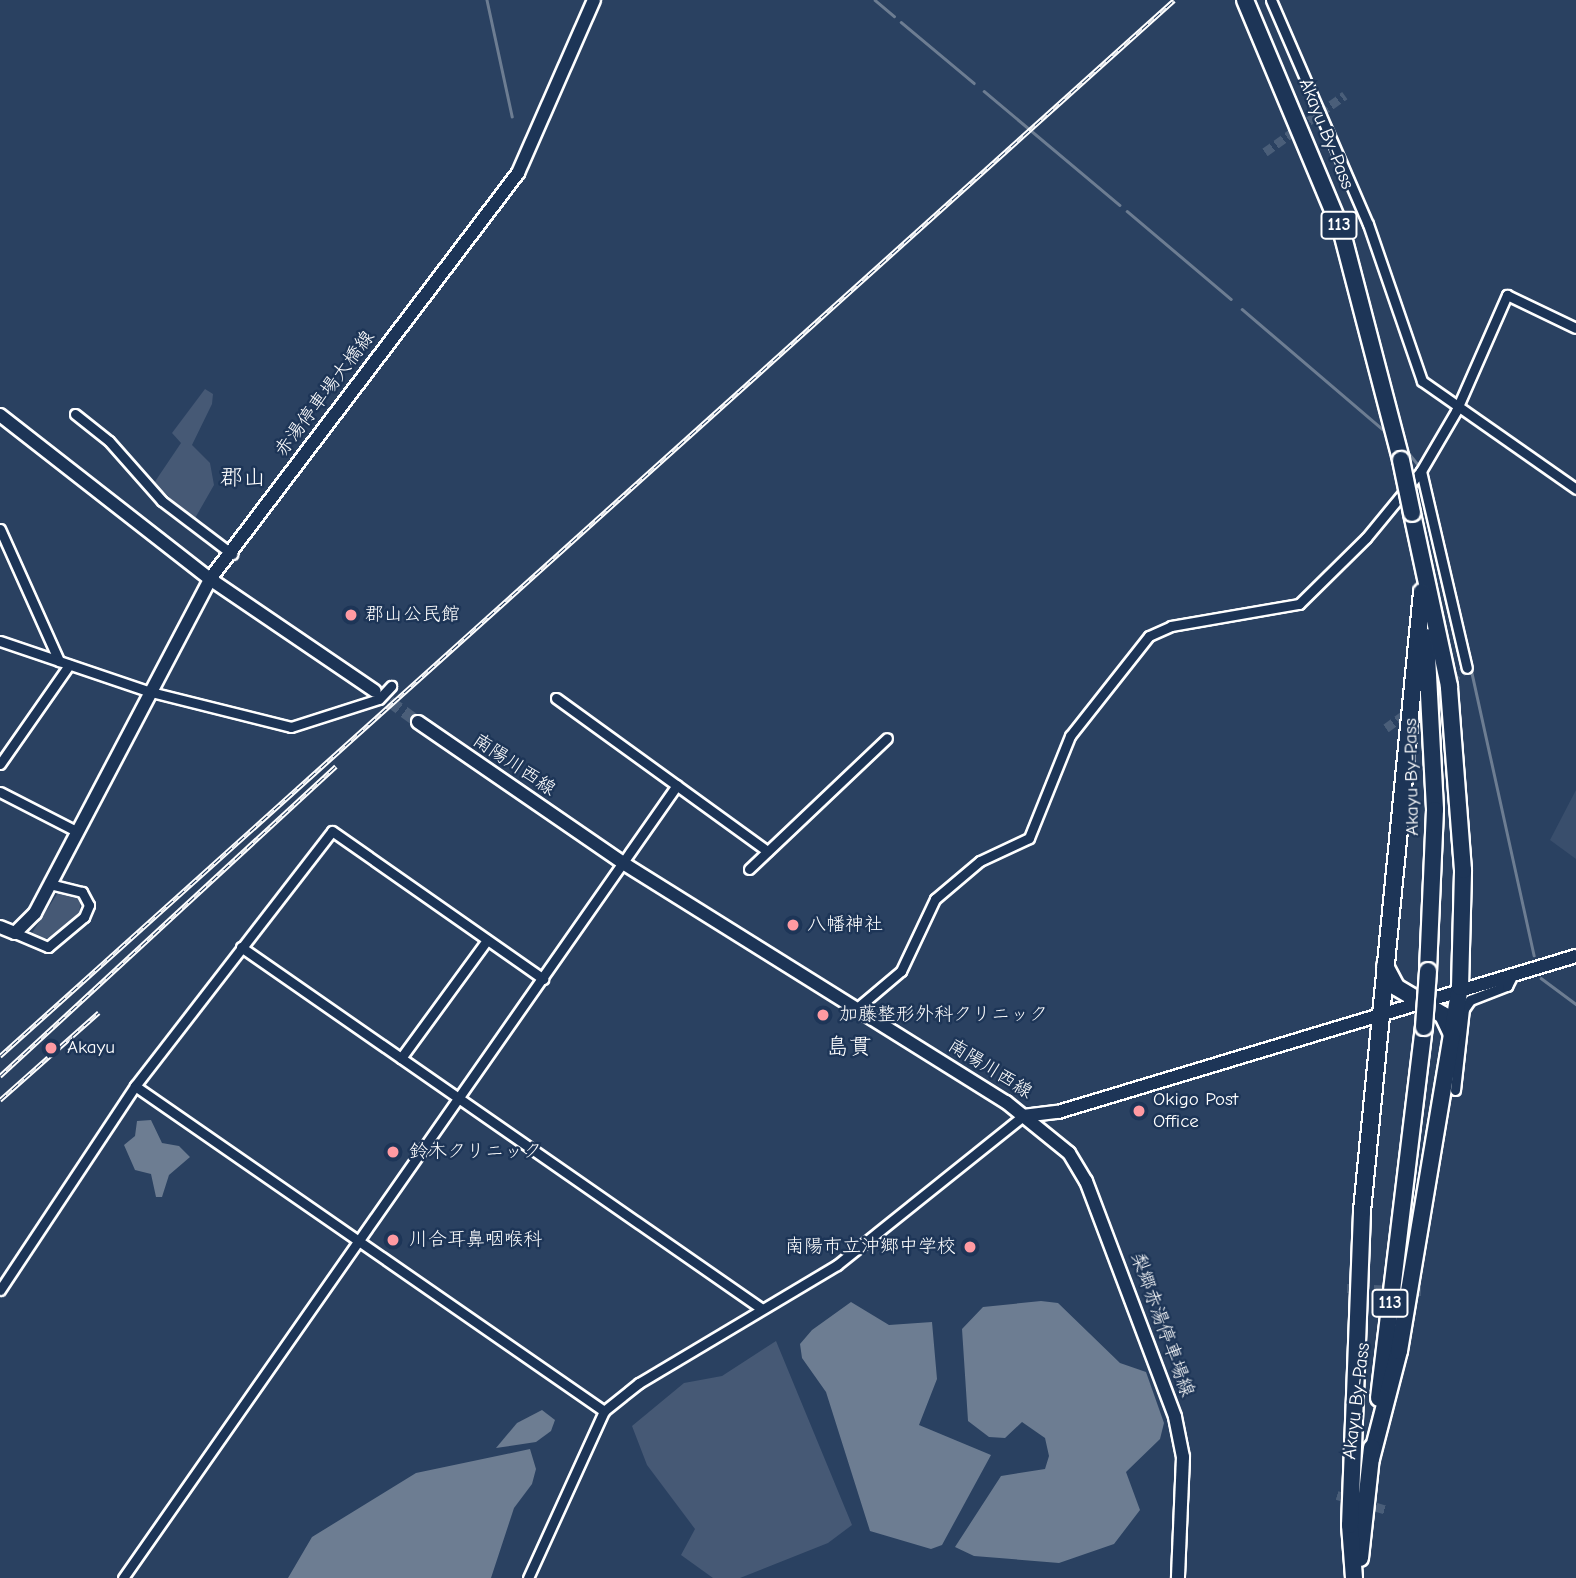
<!DOCTYPE html>
<meta charset="utf-8">
<style>
body{margin:0}
#map{position:relative;width:1576px;height:1578px;overflow:hidden;background:#2a4161;font-family:"Comic Neue","Klee One",sans-serif}
div>[style]{position:absolute}
.built>*{inset:0;background:#394e6c}
.green>*{inset:0;background:#465975}
.water>*{inset:0;background:#6d7d92}
.stream>*{height:2.5px;margin:-1.25px;padding:0 1.25px;transform-origin:1.25px;border-radius:1.25px;background:#6d7d92}
.minor-tunnel>*{height:9px;margin-top:-4.5px;transform-origin:0;background:repeating-linear-gradient(90deg,#4a5e79 0 9px,transparent 0 13.5px)}
.secondary-tunnel>*{height:12px;margin-top:-6px;transform-origin:0;background:repeating-linear-gradient(90deg,#4a5e79 0 12px,transparent 0 18px)}
.roads{filter:drop-shadow(2px 0 #fff) drop-shadow(-2px 0 #fff) drop-shadow(0 2px #fff) drop-shadow(0 -2px #fff)}
.minor>*{height:9px;margin:-4.5px;padding:0 4.5px;transform-origin:4.5px;border-radius:4.5px;background:#1d3557}
.secondary>*{height:12px;margin:-6px;padding:0 6px;transform-origin:6px;border-radius:6px;background:#1d3557}
.motorway>*{height:16px;margin:-8px;padding:0 8px;transform-origin:8px;border-radius:8px;background:#1d3557}
.rail>*{height:5px;margin-top:-2.5px;transform-origin:0;background:repeating-linear-gradient(90deg,#1d3557 0 8px,#fff 0 16px);box-sizing:border-box;border-block:2px solid #fff}
.bridges{filter:drop-shadow(2px 0 #fff) drop-shadow(-2px 0 #fff) drop-shadow(0 2px #fff) drop-shadow(0 -2px #fff)}
.motorway-bridge>*{height:16px;margin:-8px;padding:0 8px;transform-origin:8px;border-radius:8px;background:#1d3557}
.dots>*{width:19px;height:19px;translate:-50% -50%;box-sizing:border-box;border:4px solid #1d3557;border-radius:50%}
span{translate:-50% -50%;white-space:nowrap;text-align:center;line-height:1.15;-webkit-text-stroke:5px #1d3557;paint-order:stroke}
.shield-label span{padding:2px 5px;background:#1d3557;border:2px solid;border-radius:5px;-webkit-text-stroke-width:0}
.shield-label{font-size:18px;color:#fff;font-weight:700}
.street-label{font-size:19px;color:#fff}
.poi-label{font-size:19px;color:#fff}
.left{translate:0 -50%;text-align:left}
.right{translate:-100% -50%;text-align:right}
.quarter-label{font-size:23px;color:#fff}
</style>
<div id="map">
<div class="built">
<div style="clip-path:polygon(1576px 790px,1576px 859px,1550px 840px)"></div>
</div>
<div class="green">
<div style="clip-path:polygon(205px 389px,213px 394px,212px 404px,192px 445px,210px 463px,214px 485px,194px 520px,154px 483px,181px 443px,172px 433px)"></div>
<div style="clip-path:polygon(59px 891px,81px 900px,79px 914px,53px 939px,30px 936px)"></div>
<div style="clip-path:polygon(776px 1341px,852px 1525px,828px 1543px,740px 1578px,713px 1578px,681px 1555px,695px 1529px,647px 1465px,632px 1426px,684px 1383px,722px 1376px)"></div>
</div>
<div class="water">
<div style="clip-path:polygon(151px 1120px,162px 1143px,179px 1146px,190px 1157px,169px 1175px,162px 1197px,156px 1197px,151px 1174px,135px 1170px,124px 1145px,135px 1136px,137px 1121px)"></div>
<div style="clip-path:polygon(1041px 1301px,1058px 1303px,1120px 1363px,1146px 1372px,1164px 1423px,1160px 1439px,1126px 1472px,1140px 1510px,1114px 1544px,1059px 1563px,974px 1556px,955px 1547px,1001px 1476px,1045px 1469px,1049px 1456px,1045px 1438px,1022px 1422px,1005px 1438px,989px 1437px,968px 1421px,962px 1329px,983px 1307px)"></div>
<div style="clip-path:polygon(851px 1302px,889px 1325px,932px 1322px,937px 1379px,919px 1425px,991px 1455px,942px 1545px,931px 1549px,870px 1531px,826px 1392px,802px 1358px,800px 1344px,812px 1330px)"></div>
<div style="clip-path:polygon(542px 1410px,555px 1420px,551px 1431px,536px 1442px,496px 1448px,517px 1423px)"></div>
<div style="clip-path:polygon(530px 1449px,536px 1469px,532px 1484px,514px 1508px,491px 1578px,288px 1578px,312px 1537px,416px 1473px)"></div>
</div>
<div class="stream">
<div style="left:487px;top:0;width:119px;rotate:77.8deg"></div>
<div style="left:875px;top:0;width:25px;rotate:40deg"></div>
<div style="left:901px;top:22px;width:95px;rotate:39.9deg"></div>
<div style="left:984px;top:91px;width:177px;rotate:40deg"></div>
<div style="left:1127px;top:211px;width:136px;rotate:40.2deg"></div>
<div style="left:1242px;top:309px;width:191px;rotate:40.5deg"></div>
<div style="left:1407px;top:451px;width:19px;rotate:51deg"></div>
<div style="left:1433px;top:502px;width:158px;rotate:76.8deg"></div>
<div style="left:1472px;top:673px;width:289px;rotate:77.6deg"></div>
<div style="left:1541px;top:978px;width:44px;rotate:36.6deg"></div>
</div>
<div class="minor-tunnel">
<div style="left:1265px;top:152px;width:98px;rotate:-35.5deg"></div>
<div style="left:1429px;top:696px;width:47px;rotate:-36.4deg"></div>
<div style="left:1386px;top:728px;width:29px;rotate:-36deg"></div>
<div style="left:1347px;top:1288px;width:74px;rotate:2.3deg"></div>
<div style="left:1337px;top:1495px;width:52px;rotate:16.7deg"></div>
</div>
<div class="secondary-tunnel">
<div style="left:375px;top:691px;width:53px;rotate:35.8deg"></div>
</div>
<div class="roads">
<div class="minor">
<div style="left:1271px;top:0;width:244px;rotate:66.6deg"></div>
<div style="left:1368px;top:224px;width:166px;rotate:71deg"></div>
<div style="left:1422px;top:381px;width:188px;rotate:35deg"></div>
<div style="left:75px;top:414px;width:43px;rotate:38.5deg"></div>
<div style="left:109px;top:441px;width:80px;rotate:48.5deg"></div>
<div style="left:162px;top:501px;width:88px;rotate:37.1deg"></div>
<div style="left:1421px;top:471px;width:202px;rotate:76.9deg"></div>
<div style="left:0;top:529px;width:145px;rotate:65.9deg"></div>
<div style="left:0;top:641px;width:159px;rotate:18.7deg"></div>
<div style="left:151px;top:692px;width:144px;rotate:14deg"></div>
<div style="left:291px;top:727px;width:92px;rotate:-17.7deg"></div>
<div style="left:379px;top:699px;width:18px;rotate:-47deg"></div>
<div style="left:556px;top:698px;width:261px;rotate:35.9deg"></div>
<div style="left:0;top:764px;width:121px;rotate:-55.1deg"></div>
<div style="left:0;top:792px;width:85px;rotate:27.2deg"></div>
<div style="left:749px;top:869px;width:190px;rotate:-43.5deg"></div>
<div style="left:15px;top:933px;width:36px;rotate:23deg"></div>
<div style="left:48px;top:947px;width:47px;rotate:-39.8deg"></div>
<div style="left:84px;top:917px;width:13px;rotate:-67deg"></div>
<div style="left:89px;top:905px;width:15px;rotate:-118deg"></div>
<div style="left:82px;top:892px;width:33px;rotate:-166deg"></div>
<div style="left:241px;top:947px;width:634px;rotate:34.79deg"></div>
<div style="left:856px;top:1009px;width:59px;rotate:-40.2deg"></div>
<div style="left:901px;top:971px;width:80px;rotate:-64.7deg"></div>
<div style="left:935px;top:899px;width:59px;rotate:-40.2deg"></div>
<div style="left:980px;top:861px;width:54px;rotate:-25.1deg"></div>
<div style="left:1029px;top:838px;width:110px;rotate:-68.1deg"></div>
<div style="left:1070px;top:736px;width:127px;rotate:-51.7deg"></div>
<div style="left:1149px;top:636px;width:24px;rotate:-24deg"></div>
<div style="left:1171px;top:626px;width:130px;rotate:-9.8deg"></div>
<div style="left:1299px;top:604px;width:94px;rotate:-44.6deg"></div>
<div style="left:1366px;top:538px;width:87px;rotate:-50.6deg"></div>
<div style="left:1421px;top:471px;width:69px;rotate:-59.7deg"></div>
<div style="left:1456px;top:411px;width:127px;rotate:-66.3deg"></div>
<div style="left:1507px;top:295px;width:76px;rotate:25.6deg"></div>
<div style="left:401px;top:1058px;width:146px;rotate:-53.9deg"></div>
<div style="left:135px;top:1086px;width:571px;rotate:34.72deg"></div>
<div style="left:1455px;top:1090px;width:81px;rotate:-83.7deg"></div>
<div style="left:1464px;top:1009px;width:11px;rotate:-56deg"></div>
<div style="left:1470px;top:1000px;width:40px;rotate:-21deg"></div>
<div style="left:1507px;top:986px;width:13px;rotate:-63deg"></div>
<div style="left:0;top:1290px;width:245px;rotate:-56.5deg"></div>
<div style="left:135px;top:1086px;width:322px;rotate:-52.3deg"></div>
<div style="left:332px;top:831px;width:258px;rotate:35deg"></div>
<div style="left:123px;top:1578px;width:967px;rotate:-55.06deg"></div>
<div style="left:528px;top:1578px;width:183px;rotate:-65.5deg"></div>
<div style="left:604px;top:1411px;width:45px;rotate:-38.7deg"></div>
<div style="left:639px;top:1383px;width:230px;rotate:-30.8deg"></div>
<div style="left:837px;top:1265px;width:238px;rotate:-38.7deg"></div>
</div>
<div class="secondary">
<div style="left:0;top:415px;width:266px;rotate:38deg"></div>
<div style="left:210px;top:579px;width:199px;rotate:34.2deg"></div>
<div style="left:418px;top:722px;width:249px;rotate:34.5deg"></div>
<div style="left:623px;top:863px;width:451px;rotate:32deg"></div>
<div style="left:1006px;top:1102px;width:81px;rotate:39deg"></div>
<div style="left:1069px;top:1153px;width:33px;rotate:59deg"></div>
<div style="left:1086px;top:1181px;width:252px;rotate:69.3deg"></div>
<div style="left:1175px;top:1417px;width:41px;rotate:78.7deg"></div>
<div style="left:1183px;top:1457px;width:121px;rotate:92.4deg"></div>
<div style="left:0;top:927px;width:16px;rotate:22deg"></div>
<div style="left:15px;top:933px;width:28px;rotate:-45deg"></div>
<div style="left:35px;top:913px;width:377px;rotate:-62.3deg"></div>
<div style="left:210px;top:579px;width:510px;rotate:-52.82deg"></div>
<div style="left:518px;top:173px;width:189px;rotate:-66.3deg"></div>
<div style="left:1023px;top:1116px;width:35px;rotate:-7deg"></div>
<div style="left:1058px;top:1112px;width:541px;rotate:-16.76deg"></div>
</div>
<div class="motorway">
<div style="left:1245px;top:0;width:248px;rotate:67.3deg"></div>
<div style="left:1341px;top:229px;width:239px;rotate:75.4deg"></div>
<div style="left:1426px;top:637px;width:173px;rotate:87deg"></div>
<div style="left:1435px;top:810px;width:161px;rotate:92.5deg"></div>
<div style="left:1385px;top:966px;width:24px;rotate:62deg"></div>
<div style="left:1396px;top:987px;width:55px;rotate:30.8deg"></div>
<div style="left:1443px;top:1015px;width:23px;rotate:65deg"></div>
<div style="left:1379px;top:1398px;width:374px;rotate:-83.1deg"></div>
<div style="left:1371px;top:1459px;width:112px;rotate:-75.5deg"></div>
<div style="left:1399px;top:1351px;width:369px;rotate:-80.5deg"></div>
<div style="left:1460px;top:987px;width:117px;rotate:-88.5deg"></div>
<div style="left:1463px;top:870px;width:185px;rotate:-94.4deg"></div>
<div style="left:1449px;top:686px;width:177px;rotate:-102.1deg"></div>
<div style="left:1360px;top:1558px;width:111px;rotate:-83.8deg"></div>
<div style="left:1354px;top:1578px;width:53px;rotate:-94.3deg"></div>
<div style="left:1350px;top:1525px;width:314px;rotate:-87.8deg"></div>
<div style="left:1362px;top:1211px;width:622px;rotate:-84.46deg"></div>
</div>
</div>
<div class="rail">
<div style="left:0;top:1056px;width:1579px;rotate:-41.97deg"></div>
<div style="left:0;top:1076px;width:457px;rotate:-42.7deg"></div>
<div style="left:0;top:1100px;width:132px;rotate:-41.6deg"></div>
</div>
<div class="bridges">
<div class="motorway-bridge">
<div style="left:1401px;top:460px;width:54px;rotate:78.3deg"></div>
<div style="left:1424px;top:1027px;width:56px;rotate:-85.9deg"></div>
</div>
</div>
<div class="dots">
<div style="left:351px;top:615px;background:#ff9aa2"></div>
<div style="left:793px;top:925px;background:#ff9aa2"></div>
<div style="left:823px;top:1015px;background:#ff9aa2"></div>
<div style="left:51px;top:1048px;background:#ff9aa2"></div>
<div style="left:1139px;top:1111px;background:#ff9aa2"></div>
<div style="left:393px;top:1152px;background:#ff9aa2"></div>
<div style="left:393px;top:1240px;background:#ff9aa2"></div>
<div style="left:970px;top:1247px;background:#ff9aa2"></div>
</div>
<div class="shield-label">
<span style="left:1339px;top:225px">113</span>
<span style="left:1390px;top:1303px">113</span>
</div>
<div class="street-label">
<span style="left:1326px;top:134px;rotate:68deg">Akayu By-Pass</span>
<span style="left:325px;top:394px;rotate:-53deg">赤湯停車場大橋線</span>
<span style="left:514px;top:765px;rotate:34deg">南陽川西線</span>
<span style="left:1412px;top:777px;rotate:-91deg">Akayu By-Pass</span>
<span style="left:990px;top:1069px;rotate:32deg">南陽川西線</span>
<span style="left:1162px;top:1325px;rotate:70deg">梨郷赤湯停車場線</span>
<span style="left:1357px;top:1401px;rotate:-83deg">Akayu By-Pass</span>
</div>
<div class="poi-label">
<span class="left" style="left:365px;top:615px">郡山公民館</span>
<span class="left" style="left:807px;top:925px">八幡神社</span>
<span class="left" style="left:839px;top:1015px">加藤整形外科クリニック</span>
<span class="left" style="left:67px;top:1048px">Akayu</span>
<span class="left" style="left:1153px;top:1111px">Okigo Post<br>Office</span>
<span class="left" style="left:409px;top:1152px">鈴木クリニック</span>
<span class="left" style="left:409px;top:1240px">川合耳鼻咽喉科</span>
<span class="right" style="left:956px;top:1247px">南陽市立沖郷中学校</span>
</div>
<div class="quarter-label">
<span style="left:243px;top:478px">郡山</span>
<span style="left:849px;top:1047px">島貫</span>
</div>
</div>
